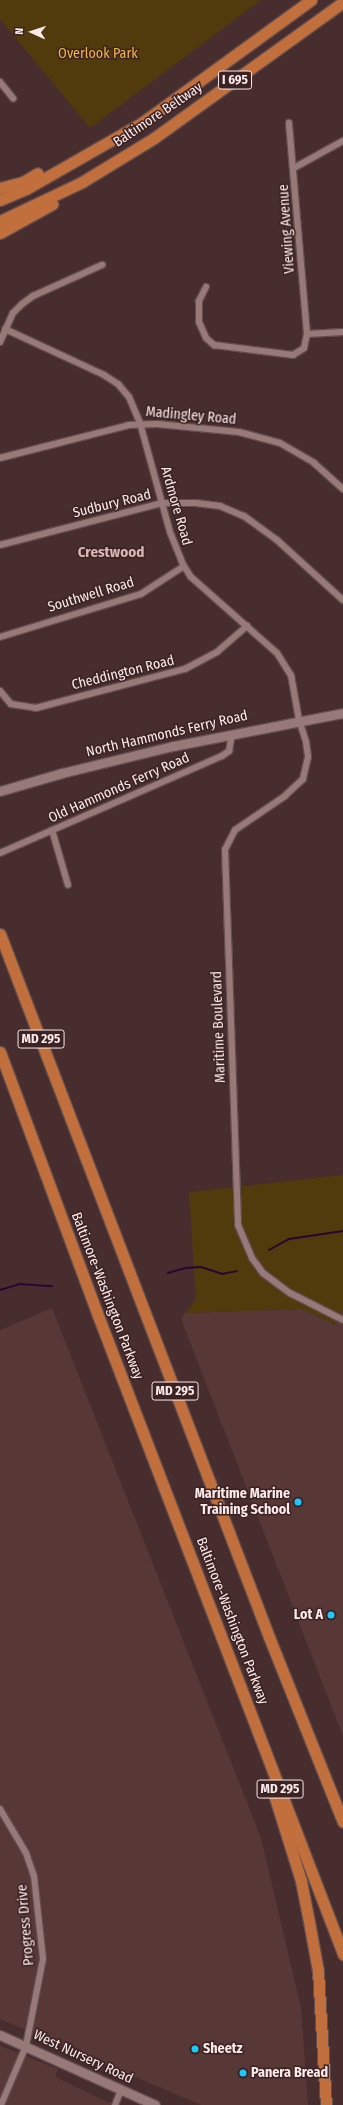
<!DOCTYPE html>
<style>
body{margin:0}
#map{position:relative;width:343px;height:2105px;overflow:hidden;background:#472d2d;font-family:"Fira Sans Condensed",sans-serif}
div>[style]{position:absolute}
.built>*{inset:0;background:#583737}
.green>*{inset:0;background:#513b0d}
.stream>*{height:2px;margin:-1px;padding:0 1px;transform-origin:1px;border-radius:1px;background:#290533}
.roads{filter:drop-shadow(1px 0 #624c4c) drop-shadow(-1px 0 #624c4c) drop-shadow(0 1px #624c4c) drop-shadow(0 -1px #624c4c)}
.street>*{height:6px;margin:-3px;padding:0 3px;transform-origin:3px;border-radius:3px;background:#987979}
.secondary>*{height:9px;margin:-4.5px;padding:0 4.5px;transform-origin:4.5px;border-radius:4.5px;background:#987979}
.highway>*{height:11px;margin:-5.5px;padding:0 5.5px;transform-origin:5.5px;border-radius:5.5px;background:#c16f3d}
.dots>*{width:11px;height:11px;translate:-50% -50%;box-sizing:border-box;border:2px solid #3c2323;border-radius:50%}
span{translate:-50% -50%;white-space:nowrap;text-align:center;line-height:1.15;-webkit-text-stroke:3px #3c2323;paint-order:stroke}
.shield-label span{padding:1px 3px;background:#3c2323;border:1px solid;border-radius:3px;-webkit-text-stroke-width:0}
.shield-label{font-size:13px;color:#fceaea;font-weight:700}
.park-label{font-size:14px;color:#efb643}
.street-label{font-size:14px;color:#fceaea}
.poi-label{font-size:14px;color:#fceaea;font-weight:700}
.right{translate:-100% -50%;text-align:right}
.left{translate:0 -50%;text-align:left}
.neighbourhood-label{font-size:15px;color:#d9b7b7;font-weight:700}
.north{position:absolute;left:12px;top:12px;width:40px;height:40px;-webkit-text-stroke:3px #3c2323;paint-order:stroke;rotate:273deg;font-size:11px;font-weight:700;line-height:16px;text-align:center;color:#fceaea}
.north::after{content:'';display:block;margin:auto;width:14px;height:18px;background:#fceaea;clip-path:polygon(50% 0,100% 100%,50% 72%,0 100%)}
</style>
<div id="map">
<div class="built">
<div style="clip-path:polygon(52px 1308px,261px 1838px,301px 2008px,308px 2105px,201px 2105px,0 2019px,0 1330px)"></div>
<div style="clip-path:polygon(302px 1309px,335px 1325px,343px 1309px,343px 1736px,181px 1319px,185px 1313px)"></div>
<div style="clip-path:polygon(0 2046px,58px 2069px,55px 2077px,114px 2105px,0 2105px)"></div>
</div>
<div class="green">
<div style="clip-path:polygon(0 0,261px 0,90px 128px,0 19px)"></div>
<div style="clip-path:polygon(343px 1175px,343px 1309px,335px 1325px,302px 1309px,185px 1313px,196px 1300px,189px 1192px)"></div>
</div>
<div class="stream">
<div style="left:269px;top:1250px;width:23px;rotate:-29deg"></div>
<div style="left:289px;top:1239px;width:55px;rotate:-8.4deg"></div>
<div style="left:168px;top:1273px;width:18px;rotate:-16deg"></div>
<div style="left:185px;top:1268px;width:16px;rotate:-4deg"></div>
<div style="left:201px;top:1267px;width:22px;rotate:18deg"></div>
<div style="left:222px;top:1274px;width:15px;rotate:-11deg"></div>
<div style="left:0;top:1290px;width:21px;rotate:-17deg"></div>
<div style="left:20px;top:1284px;width:32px;rotate:4deg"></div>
</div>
<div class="roads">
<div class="street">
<div style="left:0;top:82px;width:21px;rotate:51deg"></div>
<div style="left:294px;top:168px;width:56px;rotate:-28.9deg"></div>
<div style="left:206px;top:287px;width:16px;rotate:117deg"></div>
<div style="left:199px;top:301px;width:21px;rotate:90deg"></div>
<div style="left:199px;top:322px;width:17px;rotate:66deg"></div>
<div style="left:206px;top:338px;width:11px;rotate:41deg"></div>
<div style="left:214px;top:345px;width:80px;rotate:7.2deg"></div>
<div style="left:293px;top:355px;width:13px;rotate:-32deg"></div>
<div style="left:304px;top:348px;width:14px;rotate:-78deg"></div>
<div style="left:307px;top:334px;width:212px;rotate:-94.9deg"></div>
<div style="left:5px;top:329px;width:109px;rotate:24.9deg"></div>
<div style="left:104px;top:375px;width:17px;rotate:33deg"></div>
<div style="left:118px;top:384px;width:17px;rotate:50deg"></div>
<div style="left:129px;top:397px;width:28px;rotate:67deg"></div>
<div style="left:140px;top:423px;width:113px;rotate:74.6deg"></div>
<div style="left:170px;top:532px;width:37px;rotate:68deg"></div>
<div style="left:184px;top:566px;width:13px;rotate:58deg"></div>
<div style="left:191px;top:577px;width:115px;rotate:41.5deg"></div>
<div style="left:277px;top:653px;width:26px;rotate:58deg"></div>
<div style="left:291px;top:675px;width:46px;rotate:79.9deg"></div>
<div style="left:299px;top:720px;width:23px;rotate:72deg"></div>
<div style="left:306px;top:742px;width:15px;rotate:82deg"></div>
<div style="left:308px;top:757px;width:23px;rotate:103deg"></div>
<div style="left:303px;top:779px;width:25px;rotate:137deg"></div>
<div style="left:285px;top:796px;width:60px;rotate:145.8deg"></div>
<div style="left:235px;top:830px;width:22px;rotate:117deg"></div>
<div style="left:225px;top:850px;width:375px;rotate:88deg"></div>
<div style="left:238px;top:1225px;width:36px;rotate:67deg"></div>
<div style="left:252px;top:1258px;width:19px;rotate:54deg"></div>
<div style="left:263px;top:1273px;width:34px;rotate:37deg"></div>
<div style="left:290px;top:1293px;width:59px;rotate:27deg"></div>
<div style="left:307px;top:334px;width:36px;rotate:-3deg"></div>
<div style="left:0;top:342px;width:32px;rotate:-66deg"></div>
<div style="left:13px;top:313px;width:13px;rotate:-45deg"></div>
<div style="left:22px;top:304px;width:14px;rotate:-36deg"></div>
<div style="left:33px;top:296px;width:76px;rotate:-24.2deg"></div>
<div style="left:0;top:458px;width:133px;rotate:-14.3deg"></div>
<div style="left:129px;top:425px;width:28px;rotate:-2deg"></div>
<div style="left:157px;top:424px;width:82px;rotate:5.6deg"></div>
<div style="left:239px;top:432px;width:42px;rotate:15deg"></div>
<div style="left:280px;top:443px;width:39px;rotate:30deg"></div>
<div style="left:314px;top:463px;width:39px;rotate:42deg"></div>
<div style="left:0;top:545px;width:167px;rotate:-14.5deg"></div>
<div style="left:162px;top:503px;width:34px"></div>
<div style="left:196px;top:503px;width:24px;rotate:7deg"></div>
<div style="left:220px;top:506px;width:26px;rotate:23deg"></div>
<div style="left:244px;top:516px;width:41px;rotate:36deg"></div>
<div style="left:277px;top:540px;width:89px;rotate:42.3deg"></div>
<div style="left:0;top:637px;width:147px;rotate:-17deg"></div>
<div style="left:141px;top:594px;width:51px;rotate:-33.1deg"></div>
<div style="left:0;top:691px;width:17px;rotate:50deg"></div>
<div style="left:11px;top:704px;width:25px;rotate:9deg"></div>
<div style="left:36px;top:708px;width:154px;rotate:-14.7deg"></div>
<div style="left:185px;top:669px;width:36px;rotate:-28deg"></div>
<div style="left:217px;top:652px;width:40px;rotate:-41deg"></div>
<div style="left:52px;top:830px;width:57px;rotate:73.8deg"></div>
<div style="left:0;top:853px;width:242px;rotate:-23.6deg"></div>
<div style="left:222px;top:756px;width:9px;rotate:-36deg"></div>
<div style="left:229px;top:751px;width:17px;rotate:-80deg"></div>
<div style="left:0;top:1809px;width:51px;rotate:59.4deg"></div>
<div style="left:26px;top:1853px;width:24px;rotate:71deg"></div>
<div style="left:34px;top:1876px;width:83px;rotate:83.8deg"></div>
<div style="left:43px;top:1959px;width:89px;rotate:101.1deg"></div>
<div style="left:26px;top:2046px;width:64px;rotate:113deg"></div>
<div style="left:115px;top:2105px;width:16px;rotate:-68deg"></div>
</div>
<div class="secondary">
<div style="left:0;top:791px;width:65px;rotate:-16.2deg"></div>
<div style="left:62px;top:773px;width:114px;rotate:-13.7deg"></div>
<div style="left:173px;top:746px;width:173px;rotate:-11deg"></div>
<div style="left:0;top:2035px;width:170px;rotate:24.3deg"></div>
</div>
<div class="highway">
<div style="left:0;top:188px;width:24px;rotate:-15deg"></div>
<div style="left:23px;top:182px;width:17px;rotate:-31deg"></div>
<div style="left:0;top:200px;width:28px;rotate:-23deg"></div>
<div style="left:26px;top:189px;width:135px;rotate:-29.8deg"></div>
<div style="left:143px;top:122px;width:208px;rotate:-36deg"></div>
<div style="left:0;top:221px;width:91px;rotate:-25.4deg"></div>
<div style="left:82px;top:182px;width:84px;rotate:-31.4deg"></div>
<div style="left:154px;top:138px;width:233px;rotate:-35.7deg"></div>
<div style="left:0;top:233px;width:60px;rotate:-29.1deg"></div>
<div style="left:0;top:934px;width:753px;rotate:69.06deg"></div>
<div style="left:269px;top:1637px;width:199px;rotate:68.2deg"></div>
<div style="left:0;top:1052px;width:278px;rotate:69.6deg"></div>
<div style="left:97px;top:1313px;width:687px;rotate:69deg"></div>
<div style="left:271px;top:1785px;width:101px;rotate:72.6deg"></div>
<div style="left:301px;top:1881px;width:47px;rotate:78.9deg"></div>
<div style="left:310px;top:1927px;width:45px;rotate:79.7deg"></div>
<div style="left:318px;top:1971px;width:134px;rotate:86.6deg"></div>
</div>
</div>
<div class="dots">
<div style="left:298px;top:1502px;background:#17cafb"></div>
<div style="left:331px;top:1615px;background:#17cafb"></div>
<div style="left:195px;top:2049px;background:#17cafb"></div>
<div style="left:243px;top:2073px;background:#17cafb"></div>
</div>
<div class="shield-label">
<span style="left:235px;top:80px">I 695</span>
<span style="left:41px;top:1039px">MD 295</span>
<span style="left:175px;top:1391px">MD 295</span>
<span style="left:280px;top:1789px">MD 295</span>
</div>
<div class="park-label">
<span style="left:98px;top:54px">Overlook Park</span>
</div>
<div class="street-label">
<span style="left:158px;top:115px;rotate:-34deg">Baltimore Beltway</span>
<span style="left:287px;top:229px;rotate:-94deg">Viewing Avenue</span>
<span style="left:191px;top:416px;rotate:5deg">Madingley Road</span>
<span style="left:112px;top:504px;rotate:-14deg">Sudbury Road</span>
<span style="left:176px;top:506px;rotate:74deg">Ardmore Road</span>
<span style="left:91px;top:595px;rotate:-17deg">Southwell Road</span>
<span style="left:123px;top:673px;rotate:-14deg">Cheddington Road</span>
<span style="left:167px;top:734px;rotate:-13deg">North Hammonds Ferry Road</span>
<span style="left:119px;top:788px;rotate:-24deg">Old Hammonds Ferry Road</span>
<span style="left:219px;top:1027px;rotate:-92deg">Maritime Boulevard</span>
<span style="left:107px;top:1296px;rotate:69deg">Baltimore-Washington Parkway</span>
<span style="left:232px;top:1621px;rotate:69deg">Baltimore-Washington Parkway</span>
<span style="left:26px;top:1925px;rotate:-95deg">Progress Drive</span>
<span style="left:83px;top:2057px;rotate:25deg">West Nursery Road</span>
</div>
<div class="poi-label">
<span class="right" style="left:290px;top:1502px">Maritime Marine<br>Training School</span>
<span class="right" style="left:323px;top:1615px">Lot A</span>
<span class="left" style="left:203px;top:2049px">Sheetz</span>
<span class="left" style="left:251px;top:2073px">Panera Bread</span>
</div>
<div class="neighbourhood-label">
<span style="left:111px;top:553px">Crestwood</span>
</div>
<div class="north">N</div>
</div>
